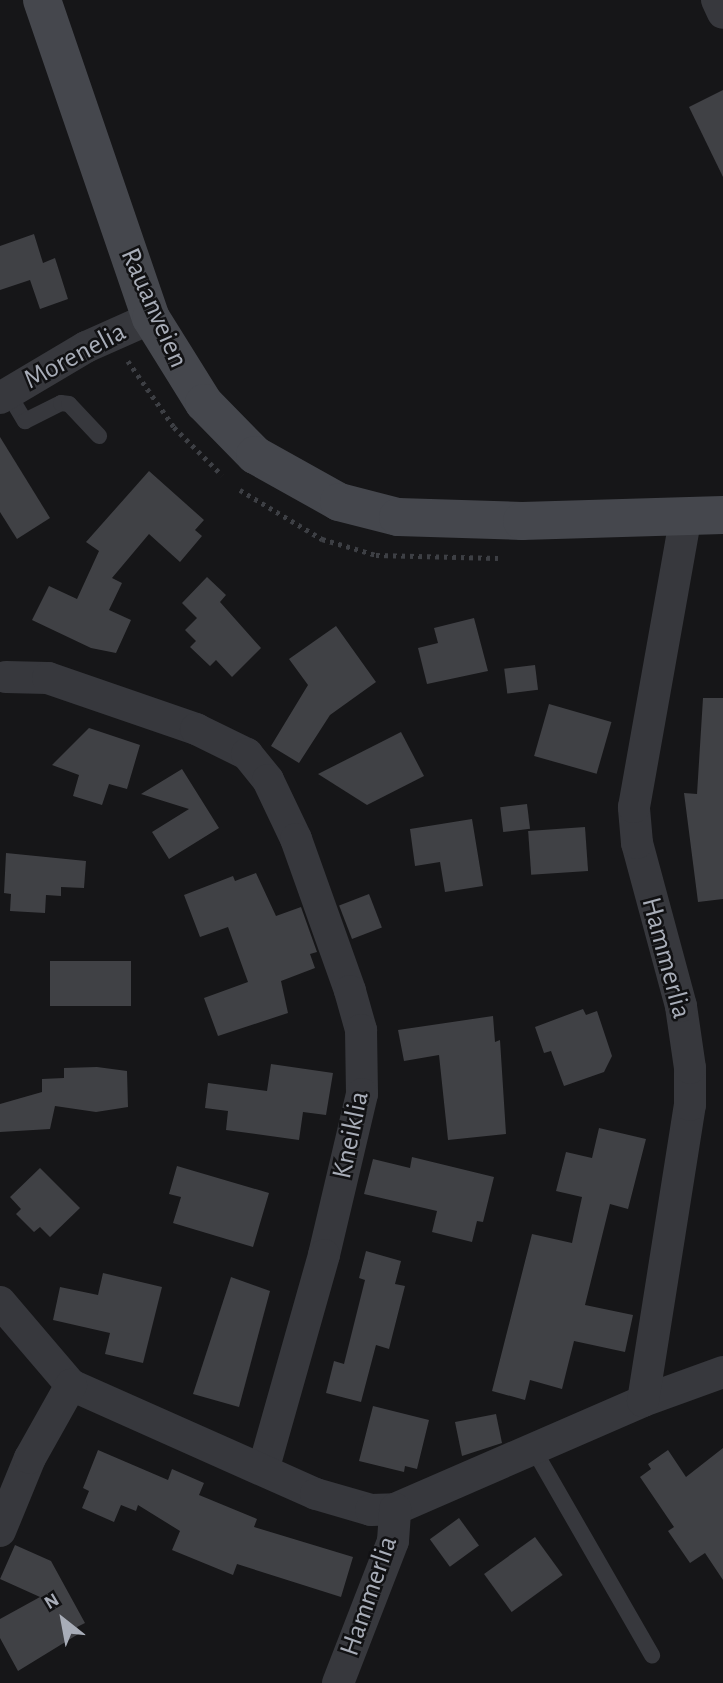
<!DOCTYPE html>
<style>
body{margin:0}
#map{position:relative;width:723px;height:1683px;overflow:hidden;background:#161618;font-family:"Alegreya Sans",sans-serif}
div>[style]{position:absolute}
.building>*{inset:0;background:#404145;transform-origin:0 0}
.path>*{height:4.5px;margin-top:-2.25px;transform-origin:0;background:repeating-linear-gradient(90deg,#3d3f44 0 3.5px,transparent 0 8.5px)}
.service>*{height:16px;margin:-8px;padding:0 8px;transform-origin:8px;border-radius:8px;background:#37383d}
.minor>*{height:32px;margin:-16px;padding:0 16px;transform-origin:16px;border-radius:16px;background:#37383d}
.secondary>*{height:38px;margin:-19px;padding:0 19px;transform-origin:19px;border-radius:19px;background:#45474d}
span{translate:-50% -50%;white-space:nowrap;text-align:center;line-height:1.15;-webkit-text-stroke:5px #111113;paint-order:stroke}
.street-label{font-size:28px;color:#a8adb8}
.north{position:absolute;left:28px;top:1585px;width:70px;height:70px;-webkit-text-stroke:5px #111113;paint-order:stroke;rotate:329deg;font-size:19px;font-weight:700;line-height:28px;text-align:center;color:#a8adb8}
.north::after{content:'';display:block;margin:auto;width:24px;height:32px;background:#a8adb8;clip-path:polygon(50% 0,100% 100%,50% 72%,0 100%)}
</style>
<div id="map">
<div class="building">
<div style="clip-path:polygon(723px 90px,723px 177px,689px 107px)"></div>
<div style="clip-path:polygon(34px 234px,43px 263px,55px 258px,68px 299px,40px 309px,30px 280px,0 290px,0 246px)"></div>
<div style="clip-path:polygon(0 437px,50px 518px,17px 539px,0 512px)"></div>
<div style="clip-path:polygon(149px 471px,204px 520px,195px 530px,202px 536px,180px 562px,149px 534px,112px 578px,122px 583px,109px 610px,131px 620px,116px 653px,91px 648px,32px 620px,49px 586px,77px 599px,99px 551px,86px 542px)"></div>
<div style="clip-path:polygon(207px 577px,226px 595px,220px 602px,261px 648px,232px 677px,216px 660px,210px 666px,190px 647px,196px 641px,185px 630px,197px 618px,182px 603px)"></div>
<div style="clip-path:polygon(474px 618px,488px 671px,427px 684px,418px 648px,438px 643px,434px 628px)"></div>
<div style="clip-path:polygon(336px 626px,376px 682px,330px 715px,299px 763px,271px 746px,308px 685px,289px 659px)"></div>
<div style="left:535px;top:665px;width:25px;height:31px;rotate:83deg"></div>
<div style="clip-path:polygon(703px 698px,723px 698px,723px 899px,698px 902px,684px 793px,697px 794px)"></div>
<div style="left:549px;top:704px;width:65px;height:54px;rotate:16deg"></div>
<div style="clip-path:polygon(89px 728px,140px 745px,127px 789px,109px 784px,102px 805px,73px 796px,79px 775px,52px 765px)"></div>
<div style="clip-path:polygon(401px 732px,424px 776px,367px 805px,318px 774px)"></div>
<div style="clip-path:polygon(182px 769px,219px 828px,169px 859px,152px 832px,189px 809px,141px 794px)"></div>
<div style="left:527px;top:804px;width:25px;height:27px;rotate:83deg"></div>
<div style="clip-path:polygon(472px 819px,483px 886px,445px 892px,440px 862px,415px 866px,410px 829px)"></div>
<div style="left:585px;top:827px;width:44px;height:57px;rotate:86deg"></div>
<div style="clip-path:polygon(6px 853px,86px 861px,84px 888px,61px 887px,61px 896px,46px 895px,45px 913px,10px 911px,11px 894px,4px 893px)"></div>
<div style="clip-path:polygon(256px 873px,276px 916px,301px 907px,317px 952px,310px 954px,315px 968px,281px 981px,288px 1013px,218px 1036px,204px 998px,248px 982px,228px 927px,200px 937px,184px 895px,233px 876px,235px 881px)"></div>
<div style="left:369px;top:894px;width:36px;height:32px;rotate:69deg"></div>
<div style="left:131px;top:961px;width:45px;height:81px;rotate:90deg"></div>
<div style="clip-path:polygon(583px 1009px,586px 1015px,597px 1011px,612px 1056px,604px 1072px,564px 1086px,551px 1051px,544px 1053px,535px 1027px)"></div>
<div style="clip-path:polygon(493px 1016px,495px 1042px,500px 1040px,506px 1134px,448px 1140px,439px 1055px,404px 1061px,398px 1030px)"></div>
<div style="clip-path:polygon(271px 1064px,333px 1073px,326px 1115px,303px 1112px,299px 1140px,226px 1130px,228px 1111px,205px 1108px,208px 1083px,267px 1091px)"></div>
<div style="clip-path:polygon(97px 1067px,127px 1071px,128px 1107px,96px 1112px,55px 1106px,50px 1129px,0 1132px,0 1104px,42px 1092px,42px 1079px,64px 1078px,64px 1068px)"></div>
<div style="clip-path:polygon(599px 1128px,646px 1139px,628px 1209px,610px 1204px,585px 1305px,633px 1315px,625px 1352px,574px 1341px,562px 1389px,530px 1380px,525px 1400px,492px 1391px,532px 1234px,572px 1243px,582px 1197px,556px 1191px,566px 1152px,592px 1158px)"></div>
<div style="clip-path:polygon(412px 1157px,494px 1177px,483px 1222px,477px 1221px,472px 1242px,432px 1232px,437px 1211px,364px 1194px,373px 1159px,410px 1168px)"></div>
<div style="clip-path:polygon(177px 1166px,269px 1193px,253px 1247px,173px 1223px,181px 1197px,169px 1194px)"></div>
<div style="clip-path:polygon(40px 1168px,80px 1208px,50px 1237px,40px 1227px,34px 1232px,16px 1214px,21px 1209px,10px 1197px)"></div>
<div style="clip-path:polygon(366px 1251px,401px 1261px,395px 1284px,405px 1286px,389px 1349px,376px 1345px,361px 1402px,326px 1393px,334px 1361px,344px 1364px,365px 1280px,359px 1278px)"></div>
<div style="clip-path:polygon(103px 1273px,162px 1287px,143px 1363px,105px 1354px,110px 1333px,53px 1320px,60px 1287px,98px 1295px)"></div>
<div style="clip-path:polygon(231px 1277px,270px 1291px,239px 1407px,193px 1394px)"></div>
<div style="clip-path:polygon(373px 1406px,429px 1420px,417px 1469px,405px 1466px,404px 1472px,359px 1461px)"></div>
<div style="clip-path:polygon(496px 1414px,502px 1443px,462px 1456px,455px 1422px)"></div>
<div style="clip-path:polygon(723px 1448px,723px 1580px,705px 1553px,690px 1563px,668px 1531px,674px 1527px,640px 1477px,651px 1469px,648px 1464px,668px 1450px,686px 1477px)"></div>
<div style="clip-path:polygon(98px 1450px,168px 1480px,172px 1469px,204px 1483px,199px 1495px,257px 1519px,254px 1527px,353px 1557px,341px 1597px,237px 1564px,233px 1575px,172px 1550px,180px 1531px,138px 1505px,136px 1511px,121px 1505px,114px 1522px,82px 1508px,89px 1491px,83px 1488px)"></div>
<div style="left:459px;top:1518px;width:34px;height:36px;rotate:54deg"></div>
<div style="left:535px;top:1537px;width:47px;height:63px;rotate:54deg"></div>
<div style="clip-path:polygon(15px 1545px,51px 1561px,85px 1623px,77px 1627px,80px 1633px,18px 1671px,0 1638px,0 1619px,40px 1597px,0 1579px)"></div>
</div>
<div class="path">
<div style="left:128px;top:361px;width:80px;rotate:55.1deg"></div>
<div style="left:174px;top:427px;width:68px;rotate:45deg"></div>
<div style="left:240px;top:490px;width:96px;rotate:30.9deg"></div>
<div style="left:322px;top:539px;width:56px;rotate:16.5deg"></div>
<div style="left:376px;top:555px;width:122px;rotate:1.4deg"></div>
</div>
<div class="service">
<div style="left:8px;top:393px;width:33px;rotate:59deg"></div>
<div style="left:25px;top:421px;width:40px;rotate:-26.6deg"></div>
<div style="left:61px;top:403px;width:8px;rotate:7deg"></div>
<div style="left:69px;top:404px;width:44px;rotate:46.8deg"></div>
<div style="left:534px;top:1450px;width:237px;rotate:60.1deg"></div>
</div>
<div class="minor">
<div style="left:717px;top:0;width:14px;rotate:65deg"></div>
<div style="left:0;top:398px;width:100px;rotate:-30.7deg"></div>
<div style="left:86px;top:347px;width:71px;rotate:-24deg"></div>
<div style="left:6px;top:677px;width:42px;rotate:1.4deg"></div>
<div style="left:48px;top:678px;width:157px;rotate:19deg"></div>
<div style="left:196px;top:729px;width:57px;rotate:26.1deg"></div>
<div style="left:247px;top:754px;width:33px;rotate:51deg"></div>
<div style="left:268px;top:780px;width:65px;rotate:64.6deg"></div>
<div style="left:296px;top:839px;width:161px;rotate:70.4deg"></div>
<div style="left:350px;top:991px;width:41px;rotate:74.2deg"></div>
<div style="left:361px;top:1030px;width:64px;rotate:89.1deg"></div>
<div style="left:362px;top:1094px;width:165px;rotate:103.3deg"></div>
<div style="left:324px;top:1255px;width:220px;rotate:105.8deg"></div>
<div style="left:0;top:1302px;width:109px;rotate:49.5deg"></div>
<div style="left:71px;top:1385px;width:268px;rotate:24deg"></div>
<div style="left:316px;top:1494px;width:57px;rotate:16.2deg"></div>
<div style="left:371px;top:1510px;width:24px;rotate:-2deg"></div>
<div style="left:395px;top:1509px;width:270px;rotate:-23.5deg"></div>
<div style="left:643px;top:1401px;width:85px;rotate:-19.9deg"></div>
<div style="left:643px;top:1401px;width:300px;rotate:-81deg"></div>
<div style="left:690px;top:1105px;width:37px;rotate:-90deg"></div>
<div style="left:690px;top:1068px;width:63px;rotate:-98.3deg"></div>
<div style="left:681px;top:1006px;width:169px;rotate:-105.1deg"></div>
<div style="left:637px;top:843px;width:36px;rotate:-95deg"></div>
<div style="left:634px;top:807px;width:296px;rotate:-79.9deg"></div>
<div style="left:0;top:1531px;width:79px;rotate:-67.7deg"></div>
<div style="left:30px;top:1458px;width:84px;rotate:-60.7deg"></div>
<div style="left:338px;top:1683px;width:152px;rotate:-68.8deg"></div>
<div style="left:393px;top:1541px;width:32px;rotate:-86deg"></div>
</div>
<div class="secondary">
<div style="left:42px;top:0;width:336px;rotate:71.1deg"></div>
<div style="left:151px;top:318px;width:100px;rotate:58.1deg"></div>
<div style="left:204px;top:403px;width:73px;rotate:45.6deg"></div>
<div style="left:255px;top:455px;width:96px;rotate:29.2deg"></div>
<div style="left:339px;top:502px;width:61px;rotate:14.3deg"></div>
<div style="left:398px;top:517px;width:124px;rotate:1.8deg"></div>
<div style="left:522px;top:521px;width:201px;rotate:-1.7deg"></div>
</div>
<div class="street-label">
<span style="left:154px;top:308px;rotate:66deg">Rauanveien</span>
<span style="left:75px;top:356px;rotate:-28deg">Morenelia</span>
<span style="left:666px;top:958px;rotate:75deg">Hammerlia</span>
<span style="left:351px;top:1135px;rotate:-78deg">Kneiklia</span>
<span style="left:369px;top:1596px;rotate:-71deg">Hammerlia</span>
</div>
<div class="north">N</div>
</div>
